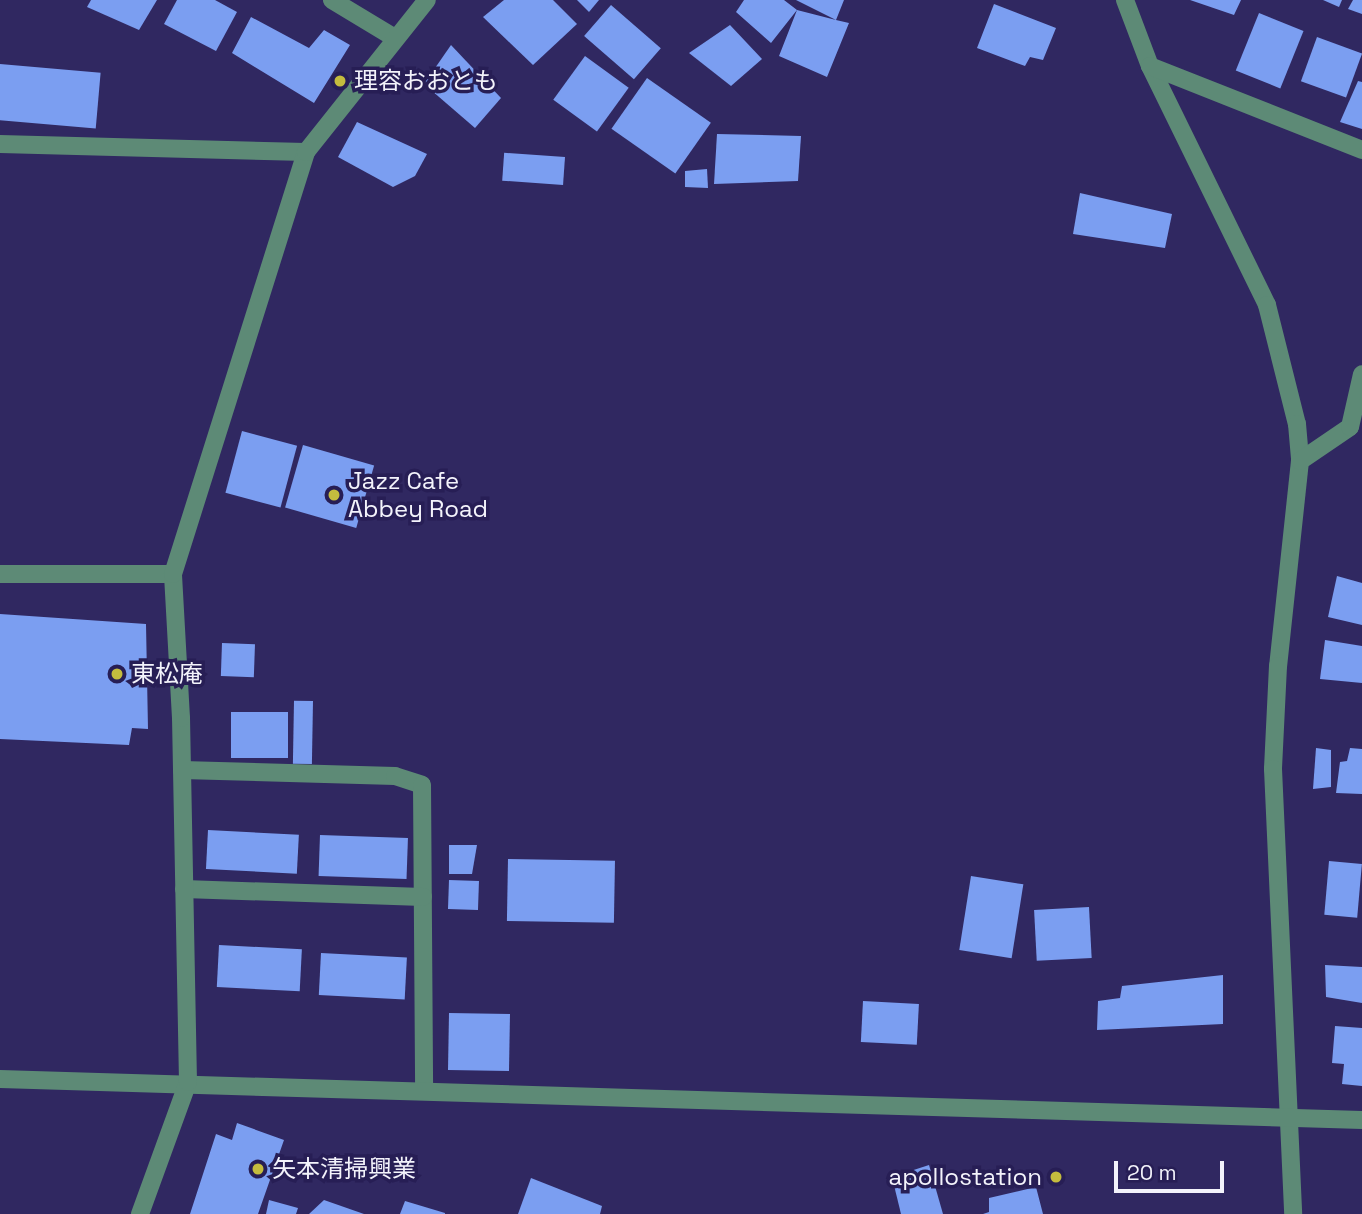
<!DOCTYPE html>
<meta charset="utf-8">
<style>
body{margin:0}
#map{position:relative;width:1362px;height:1214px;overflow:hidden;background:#302861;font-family:"Space Grotesk","Noto Sans JP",sans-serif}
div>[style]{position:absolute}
.building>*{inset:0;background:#7b9ef1;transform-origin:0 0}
.minor>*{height:18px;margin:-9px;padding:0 9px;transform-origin:9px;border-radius:9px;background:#5d8a76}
.dots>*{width:19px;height:19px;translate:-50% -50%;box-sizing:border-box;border:4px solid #271e55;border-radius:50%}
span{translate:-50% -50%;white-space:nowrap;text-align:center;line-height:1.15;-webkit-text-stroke:7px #271e55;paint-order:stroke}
.poi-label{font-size:24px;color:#f3f3fb}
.left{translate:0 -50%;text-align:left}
.right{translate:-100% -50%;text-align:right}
.scale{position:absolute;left:1114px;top:1161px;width:110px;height:32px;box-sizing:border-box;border:4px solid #f3f3fb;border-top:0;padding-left:9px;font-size:21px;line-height:24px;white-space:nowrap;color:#f3f3fb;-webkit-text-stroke:5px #271e55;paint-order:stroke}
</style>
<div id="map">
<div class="building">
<div style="clip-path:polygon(91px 0,157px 0,139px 30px,87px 7px)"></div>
<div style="clip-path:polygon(177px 0,215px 0,237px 12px,216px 51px,164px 24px)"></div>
<div style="clip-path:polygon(504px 0,553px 0,577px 24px,533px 65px,483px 17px)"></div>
<div style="clip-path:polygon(577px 0,599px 0,589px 12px)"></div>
<div style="clip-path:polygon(744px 0,784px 0,797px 10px,836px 20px,796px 0,844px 0,836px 20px,849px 23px,827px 77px,779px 56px,797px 10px,771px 43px,736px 12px)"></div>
<div style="clip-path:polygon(1190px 0,1241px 0,1234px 15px)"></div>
<div style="clip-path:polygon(1323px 0,1342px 0,1339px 7px)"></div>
<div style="clip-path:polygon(1353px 0,1362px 0,1362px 14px,1348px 9px)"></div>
<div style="clip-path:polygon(994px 4px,1056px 28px,1043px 60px,1030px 57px,1025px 66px,977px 48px)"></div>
<div style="left:611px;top:5px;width:66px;height:41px;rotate:41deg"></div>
<div style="left:1259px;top:13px;width:48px;height:62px;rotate:22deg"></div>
<div style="clip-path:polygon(251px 17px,309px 48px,324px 30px,350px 45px,314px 103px,232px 53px)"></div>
<div style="clip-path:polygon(730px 25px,762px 59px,731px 86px,689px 53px)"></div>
<div style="left:1317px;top:37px;width:48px;height:47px;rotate:20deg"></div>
<div style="clip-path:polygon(451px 45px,501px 98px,475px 128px,424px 84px)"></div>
<div style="left:585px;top:56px;width:54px;height:54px;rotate:36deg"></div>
<div style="left:0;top:64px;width:101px;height:56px;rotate:5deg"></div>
<div style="left:647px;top:78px;width:78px;height:62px;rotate:35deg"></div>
<div style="clip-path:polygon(1358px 81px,1362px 82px,1362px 129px,1340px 122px)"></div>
<div style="clip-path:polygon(357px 122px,427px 154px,415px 176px,393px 187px,338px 157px)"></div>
<div style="clip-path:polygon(717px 134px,801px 136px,798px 181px,714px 184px)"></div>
<div style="left:565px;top:157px;width:28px;height:61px;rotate:94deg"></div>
<div style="clip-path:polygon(707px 169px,708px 188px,685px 187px,685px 171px)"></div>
<div style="clip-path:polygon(1080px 193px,1172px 214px,1165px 248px,1073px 234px)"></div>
<div style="left:242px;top:431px;width:57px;height:64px;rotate:15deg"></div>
<div style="left:303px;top:445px;width:74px;height:65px;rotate:16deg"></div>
<div style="clip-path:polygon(1337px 576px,1362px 583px,1362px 625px,1328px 617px)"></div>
<div style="clip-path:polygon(0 614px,146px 624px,148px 729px,132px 728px,129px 745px,0 739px)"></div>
<div style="clip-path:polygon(1325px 640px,1362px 646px,1362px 683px,1320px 679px)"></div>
<div style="left:222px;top:643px;width:33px;height:33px;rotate:2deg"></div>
<div style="left:313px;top:701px;width:63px;height:19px;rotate:91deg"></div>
<div style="left:231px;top:712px;width:57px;height:46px"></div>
<div style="clip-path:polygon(1316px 748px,1331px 750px,1331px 787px,1313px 789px)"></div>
<div style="clip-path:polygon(1350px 748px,1362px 749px,1362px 794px,1336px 793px,1340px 762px,1347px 761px)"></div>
<div style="left:208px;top:830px;width:91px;height:39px;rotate:3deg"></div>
<div style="left:320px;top:835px;width:88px;height:41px;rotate:2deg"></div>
<div style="clip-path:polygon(449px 845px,477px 845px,472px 874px,449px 874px)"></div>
<div style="left:508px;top:859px;width:107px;height:62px;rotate:1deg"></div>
<div style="left:1329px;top:861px;width:33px;height:54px;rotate:5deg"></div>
<div style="left:971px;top:876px;width:53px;height:75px;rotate:9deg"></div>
<div style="left:449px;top:880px;width:30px;height:29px;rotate:2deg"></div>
<div style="left:1089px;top:907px;width:51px;height:55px;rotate:87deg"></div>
<div style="left:219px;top:945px;width:83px;height:42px;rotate:3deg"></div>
<div style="left:321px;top:953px;width:86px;height:42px;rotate:3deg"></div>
<div style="clip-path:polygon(1325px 965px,1362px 967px,1362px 1003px,1326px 997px)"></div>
<div style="clip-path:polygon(1223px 975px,1223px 1024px,1097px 1030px,1098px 1001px,1120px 998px,1122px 986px)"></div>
<div style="left:863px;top:1001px;width:56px;height:41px;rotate:3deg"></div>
<div style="left:449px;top:1013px;width:61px;height:57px;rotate:1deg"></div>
<div style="clip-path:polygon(1335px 1026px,1362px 1028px,1362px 1086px,1342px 1084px,1344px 1064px,1332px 1063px)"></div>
<div style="clip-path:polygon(237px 1123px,284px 1140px,258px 1214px,190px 1214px,216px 1134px,232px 1140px)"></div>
<div style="clip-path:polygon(929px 1165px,943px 1214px,901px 1214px,892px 1177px)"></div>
<div style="clip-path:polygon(531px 1178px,602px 1206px,600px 1214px,518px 1214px)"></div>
<div style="clip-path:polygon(1036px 1187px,1043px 1214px,983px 1214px,989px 1212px,989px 1198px)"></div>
<div style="clip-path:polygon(269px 1200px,298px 1208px,296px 1214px,266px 1214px)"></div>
<div style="clip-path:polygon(324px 1200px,364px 1214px,309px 1214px)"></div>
<div style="clip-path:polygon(405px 1201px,445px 1213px,445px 1214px,400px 1214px)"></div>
</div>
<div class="minor">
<div style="left:332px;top:0;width:74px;rotate:31.1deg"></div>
<div style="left:1125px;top:0;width:71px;rotate:69.3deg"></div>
<div style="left:1150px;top:66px;width:266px;rotate:63.9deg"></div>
<div style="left:1267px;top:305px;width:123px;rotate:75.9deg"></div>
<div style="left:1297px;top:424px;width:37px;rotate:85deg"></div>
<div style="left:1300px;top:461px;width:206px;rotate:96.1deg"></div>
<div style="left:1278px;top:666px;width:103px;rotate:92.8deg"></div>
<div style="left:1273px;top:769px;width:445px;rotate:87.4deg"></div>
<div style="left:1150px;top:66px;width:228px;rotate:21.6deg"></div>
<div style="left:0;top:144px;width:306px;rotate:1.5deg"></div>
<div style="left:1300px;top:461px;width:60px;rotate:-34.2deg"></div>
<div style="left:1350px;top:427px;width:54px;rotate:-77.2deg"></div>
<div style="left:0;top:574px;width:173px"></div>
<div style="left:182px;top:770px;width:213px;rotate:1.6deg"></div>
<div style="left:395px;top:776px;width:28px;rotate:18deg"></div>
<div style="left:422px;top:785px;width:306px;rotate:89.6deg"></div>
<div style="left:184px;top:889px;width:239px;rotate:1.9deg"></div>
<div style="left:0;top:1079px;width:1363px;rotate:1.72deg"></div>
<div style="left:140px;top:1214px;width:140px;rotate:-70deg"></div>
<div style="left:188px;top:1082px;width:364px;rotate:-91.1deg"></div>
<div style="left:181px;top:718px;width:144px;rotate:-93.2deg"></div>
<div style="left:173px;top:574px;width:442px;rotate:-72.5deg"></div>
<div style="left:306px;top:152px;width:194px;rotate:-51.5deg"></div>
</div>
<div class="dots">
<div style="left:340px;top:81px;background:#c4bc3e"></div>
<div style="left:334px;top:495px;background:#c4bc3e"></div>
<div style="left:117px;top:674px;background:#c4bc3e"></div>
<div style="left:258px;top:1169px;background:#c4bc3e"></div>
<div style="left:1056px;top:1177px;background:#c4bc3e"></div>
</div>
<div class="poi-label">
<span class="left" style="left:354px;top:81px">理容おおとも</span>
<span class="left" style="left:348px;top:495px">Jazz Cafe<br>Abbey Road</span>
<span class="left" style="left:131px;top:674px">東松庵</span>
<span class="left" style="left:272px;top:1169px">矢本清掃興業</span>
<span class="right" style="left:1042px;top:1177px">apollostation</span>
</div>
<div class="scale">20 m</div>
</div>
